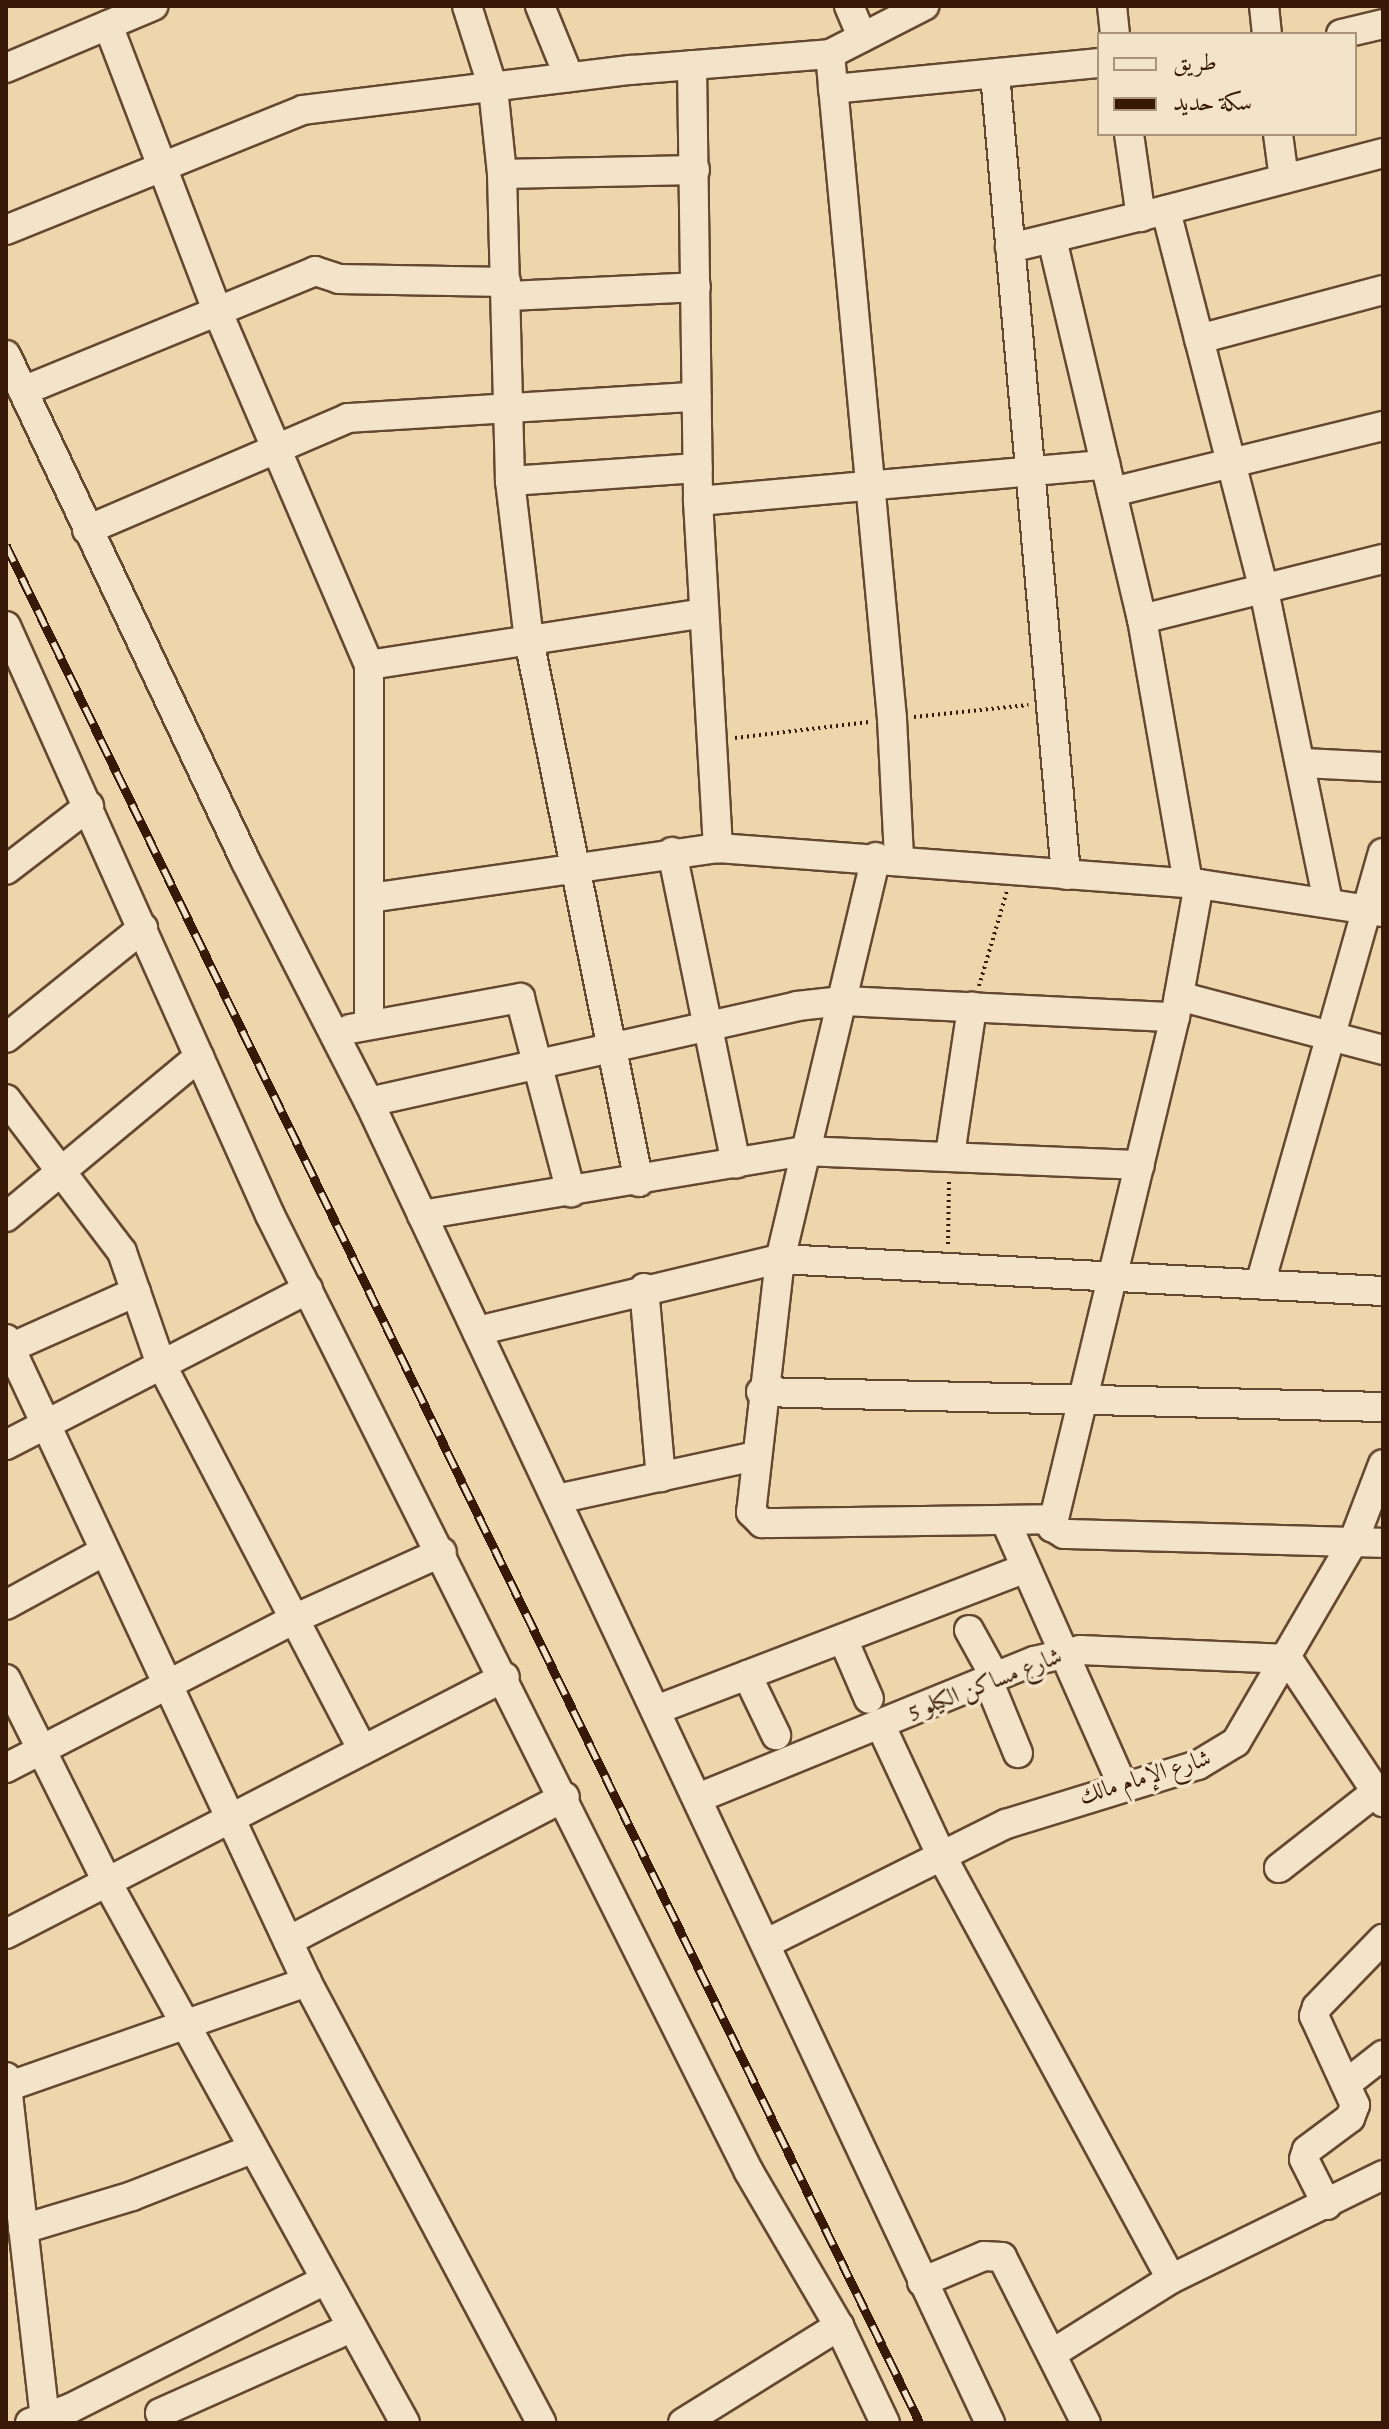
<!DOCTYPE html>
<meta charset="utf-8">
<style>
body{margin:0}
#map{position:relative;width:1389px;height:2429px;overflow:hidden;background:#edd5ac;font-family:Alegreya,Amiri,serif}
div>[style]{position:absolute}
.path>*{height:4px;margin-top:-2px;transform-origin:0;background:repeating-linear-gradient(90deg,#381907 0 2px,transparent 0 6px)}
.roads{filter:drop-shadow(2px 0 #654830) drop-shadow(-2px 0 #654830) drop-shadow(0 2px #654830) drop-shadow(0 -2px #654830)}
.minor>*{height:28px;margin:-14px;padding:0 14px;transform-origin:14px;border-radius:14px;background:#f3e4c9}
.rail>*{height:9px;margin-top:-4.5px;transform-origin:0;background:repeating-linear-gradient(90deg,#f3e4c9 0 18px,#381907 0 36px);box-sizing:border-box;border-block:2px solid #381907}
span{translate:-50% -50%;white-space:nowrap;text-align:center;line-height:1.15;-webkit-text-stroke:7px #f3e4c9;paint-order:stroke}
.street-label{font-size:24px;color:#381907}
.frame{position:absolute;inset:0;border:8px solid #381907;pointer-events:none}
.legend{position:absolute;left:1097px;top:32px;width:260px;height:104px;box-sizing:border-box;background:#f3e4c9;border:2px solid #a8937b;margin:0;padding:10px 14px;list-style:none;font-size:24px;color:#381907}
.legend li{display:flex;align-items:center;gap:16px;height:40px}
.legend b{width:40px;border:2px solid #a8937b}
</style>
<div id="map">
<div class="path">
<div style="left:914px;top:717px;width:115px;rotate:-6deg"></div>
<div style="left:735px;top:738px;width:135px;rotate:-6.8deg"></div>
<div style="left:979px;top:986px;width:99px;rotate:-73.6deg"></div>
<div style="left:948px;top:1244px;width:63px;rotate:-89.1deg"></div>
</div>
<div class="roads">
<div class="minor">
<div style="left:467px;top:6px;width:86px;rotate:72.4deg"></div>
<div style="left:493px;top:88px;width:86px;rotate:84deg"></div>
<div style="left:502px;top:174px;width:307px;rotate:88.5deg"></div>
<div style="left:510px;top:481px;width:160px;rotate:83.2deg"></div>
<div style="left:529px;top:640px;width:553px;rotate:78.53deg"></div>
<div style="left:540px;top:6px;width:77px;rotate:67.8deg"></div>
<div style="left:849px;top:6px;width:34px;rotate:67deg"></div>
<div style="left:1112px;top:6px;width:28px;rotate:84deg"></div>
<div style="left:1264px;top:6px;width:28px;rotate:84deg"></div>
<div style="left:108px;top:25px;width:303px;rotate:69.1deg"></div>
<div style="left:216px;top:308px;width:388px;rotate:66.8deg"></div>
<div style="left:369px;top:665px;width:360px;rotate:90deg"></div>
<div style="left:1341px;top:34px;width:43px;rotate:-13.4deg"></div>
<div style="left:830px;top:54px;width:668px;rotate:84.67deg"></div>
<div style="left:892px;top:719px;width:140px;rotate:87.1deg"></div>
<div style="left:692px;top:65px;width:436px;rotate:89.2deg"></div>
<div style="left:698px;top:501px;width:348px;rotate:86.7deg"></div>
<div style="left:6px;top:68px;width:160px;rotate:-22.9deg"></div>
<div style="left:995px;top:74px;width:804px;rotate:84.93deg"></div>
<div style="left:833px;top:89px;width:267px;rotate:-5.6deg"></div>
<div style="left:1129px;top:134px;width:84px;rotate:81.8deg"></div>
<div style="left:1278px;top:134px;width:45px;rotate:82.4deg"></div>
<div style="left:502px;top:174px;width:193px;rotate:-1.2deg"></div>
<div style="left:6px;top:230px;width:320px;rotate:-22deg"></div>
<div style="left:303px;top:110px;width:330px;rotate:-7deg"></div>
<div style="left:631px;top:70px;width:200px;rotate:-4.6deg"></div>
<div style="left:830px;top:54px;width:106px;rotate:-27.1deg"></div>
<div style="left:1052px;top:239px;width:391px;rotate:76.7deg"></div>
<div style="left:1142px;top:619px;width:268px;rotate:80.1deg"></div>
<div style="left:1010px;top:248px;width:161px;rotate:-13.7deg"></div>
<div style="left:507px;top:296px;width:189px;rotate:-2.7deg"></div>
<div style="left:1199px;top:339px;width:190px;rotate:-14.9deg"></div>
<div style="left:6px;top:355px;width:559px;rotate:64.67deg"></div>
<div style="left:245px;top:860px;width:272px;rotate:62.9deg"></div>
<div style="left:369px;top:1102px;width:1460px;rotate:64.82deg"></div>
<div style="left:23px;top:391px;width:316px;rotate:-22.3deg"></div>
<div style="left:315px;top:271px;width:25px;rotate:18deg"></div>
<div style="left:339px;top:279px;width:167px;rotate:1deg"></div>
<div style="left:510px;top:481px;width:188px;rotate:-4deg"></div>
<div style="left:1112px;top:492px;width:279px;rotate:-13.7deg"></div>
<div style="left:698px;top:501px;width:409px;rotate:-5.1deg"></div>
<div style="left:87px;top:530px;width:284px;rotate:-23.2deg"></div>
<div style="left:348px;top:418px;width:349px;rotate:-3.5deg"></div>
<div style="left:1142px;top:619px;width:248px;rotate:-14deg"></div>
<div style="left:6px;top:626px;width:645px;rotate:65.86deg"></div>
<div style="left:270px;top:1215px;width:1070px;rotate:63.41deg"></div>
<div style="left:749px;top:2172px;width:178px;rotate:59.7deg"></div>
<div style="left:839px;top:2326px;width:107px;rotate:64.6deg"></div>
<div style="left:369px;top:665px;width:338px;rotate:-8.8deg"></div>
<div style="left:1303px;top:763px;width:80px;rotate:2.9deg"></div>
<div style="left:672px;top:852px;width:318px;rotate:78.4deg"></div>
<div style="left:876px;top:857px;width:413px;rotate:103.4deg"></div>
<div style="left:780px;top:1259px;width:255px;rotate:96.5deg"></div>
<div style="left:751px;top:1512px;width:16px;rotate:45deg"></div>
<div style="left:762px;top:1523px;width:11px"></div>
<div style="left:773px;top:1523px;width:281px;rotate:-0.8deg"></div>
<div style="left:6px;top:870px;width:105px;rotate:-37.6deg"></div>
<div style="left:1199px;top:884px;width:135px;rotate:100.2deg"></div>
<div style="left:1175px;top:1017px;width:525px;rotate:103.56deg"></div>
<div style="left:1052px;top:1527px;width:14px;rotate:30deg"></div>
<div style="left:1064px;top:1534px;width:319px;rotate:1.6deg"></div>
<div style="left:370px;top:898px;width:352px;rotate:-8.2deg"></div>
<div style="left:718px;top:848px;width:482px;rotate:4.3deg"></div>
<div style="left:1199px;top:884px;width:186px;rotate:8.7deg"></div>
<div style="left:1328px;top:902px;width:318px;rotate:-101.6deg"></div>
<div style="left:1264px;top:590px;width:392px;rotate:-104.5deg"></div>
<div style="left:1166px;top:210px;width:224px;rotate:-14.7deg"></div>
<div style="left:1179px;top:996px;width:211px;rotate:14.8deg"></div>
<div style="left:350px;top:1029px;width:173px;rotate:-10.3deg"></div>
<div style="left:520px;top:998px;width:201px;rotate:75.3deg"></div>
<div style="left:6px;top:1038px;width:176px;rotate:-38.8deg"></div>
<div style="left:6px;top:1099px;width:192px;rotate:52.8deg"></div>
<div style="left:122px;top:1252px;width:116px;rotate:70.9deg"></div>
<div style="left:160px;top:1362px;width:436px;rotate:62.4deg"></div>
<div style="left:369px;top:1102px;width:439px;rotate:-12.6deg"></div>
<div style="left:797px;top:1006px;width:46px;rotate:-6.2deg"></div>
<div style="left:843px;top:1001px;width:332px;rotate:2.8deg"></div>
<div style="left:950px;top:1155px;width:150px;rotate:-81.5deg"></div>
<div style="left:422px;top:1215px;width:388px;rotate:-9.5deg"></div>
<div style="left:805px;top:1151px;width:335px;rotate:2.4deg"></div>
<div style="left:6px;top:1217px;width:251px;rotate:-39.7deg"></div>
<div style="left:1260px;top:1284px;width:448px;rotate:-74.1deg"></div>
<div style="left:644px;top:1288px;width:190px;rotate:84.9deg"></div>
<div style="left:477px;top:1331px;width:311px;rotate:-13.4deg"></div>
<div style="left:780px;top:1259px;width:604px;rotate:3.04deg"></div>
<div style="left:6px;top:1339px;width:710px;rotate:64.91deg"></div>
<div style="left:307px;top:1982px;width:499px;rotate:62deg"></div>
<div style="left:10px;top:1348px;width:138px;rotate:-24deg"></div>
<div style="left:761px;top:1392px;width:622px;rotate:1.38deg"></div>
<div style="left:6px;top:1445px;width:340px;rotate:-27.3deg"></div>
<div style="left:557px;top:1499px;width:204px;rotate:-12.2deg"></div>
<div style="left:1005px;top:1520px;width:291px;rotate:66.1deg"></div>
<div style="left:6px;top:1605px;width:111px;rotate:-28.7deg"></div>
<div style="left:969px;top:1630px;width:54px;rotate:61deg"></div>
<div style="left:843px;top:1639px;width:65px;rotate:66.6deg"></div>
<div style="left:747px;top:1675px;width:67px;rotate:64.2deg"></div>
<div style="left:6px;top:1679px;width:229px;rotate:63.5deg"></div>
<div style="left:108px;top:1884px;width:615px;rotate:61.14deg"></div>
<div style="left:988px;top:1680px;width:79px;rotate:67.7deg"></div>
<div style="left:656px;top:1710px;width:396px;rotate:-21deg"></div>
<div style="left:880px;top:1724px;width:145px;rotate:65deg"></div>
<div style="left:941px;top:1855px;width:482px;rotate:61.5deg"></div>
<div style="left:6px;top:1768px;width:326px;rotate:-27.3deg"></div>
<div style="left:296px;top:1618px;width:160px;rotate:-24.3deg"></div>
<div style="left:698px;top:1798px;width:363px;rotate:-22.2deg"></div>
<div style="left:1034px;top:1661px;width:47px;rotate:-13.4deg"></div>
<div style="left:1080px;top:1650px;width:208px;rotate:2.5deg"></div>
<div style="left:1288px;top:1659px;width:172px;rotate:56.4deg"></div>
<div style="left:1279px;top:1868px;width:123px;rotate:-38.1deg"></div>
<div style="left:6px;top:1934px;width:561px;rotate:-27.25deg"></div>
<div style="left:288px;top:1941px;width:312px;rotate:-27.5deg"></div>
<div style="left:767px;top:1943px;width:267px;rotate:-26.5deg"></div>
<div style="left:1006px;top:1824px;width:201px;rotate:-17.1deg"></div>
<div style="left:1198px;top:1765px;width:44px;rotate:-31.2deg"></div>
<div style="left:1236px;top:1742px;width:234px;rotate:-59.7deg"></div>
<div style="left:1354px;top:1540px;width:81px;rotate:-69.1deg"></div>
<div style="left:6px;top:2077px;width:344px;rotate:83.5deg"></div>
<div style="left:1346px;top:2084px;width:47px;rotate:-38.1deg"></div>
<div style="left:7px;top:2087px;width:318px;rotate:-19.3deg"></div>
<div style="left:1327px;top:2205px;width:51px;rotate:-116.6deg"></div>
<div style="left:1304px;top:2159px;width:9px;rotate:-72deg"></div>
<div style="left:1307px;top:2150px;width:54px;rotate:-36.7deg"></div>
<div style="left:1350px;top:2118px;width:14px;rotate:-69deg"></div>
<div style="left:1355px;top:2105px;width:98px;rotate:-114.7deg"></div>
<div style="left:1314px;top:2016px;width:9px;rotate:-72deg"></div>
<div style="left:1317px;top:2007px;width:95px;rotate:-45.9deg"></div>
<div style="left:23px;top:2229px;width:114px;rotate:-16.8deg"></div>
<div style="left:132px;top:2196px;width:129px;rotate:-21.4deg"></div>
<div style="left:922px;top:2282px;width:67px;rotate:-22.8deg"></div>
<div style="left:984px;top:2256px;width:18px;rotate:3deg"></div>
<div style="left:1002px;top:2257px;width:186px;rotate:63.2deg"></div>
<div style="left:1053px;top:2353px;width:139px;rotate:-32.1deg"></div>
<div style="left:1171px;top:2279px;width:236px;rotate:-26.1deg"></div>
<div style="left:160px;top:2413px;width:209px;rotate:-24deg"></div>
<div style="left:30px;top:2423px;width:44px;rotate:-20.1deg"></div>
<div style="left:71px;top:2408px;width:284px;rotate:-26.7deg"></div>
<div style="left:683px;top:2423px;width:184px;rotate:-31.9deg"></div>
</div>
</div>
<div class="rail">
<div style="left:6px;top:545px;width:2089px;rotate:64.05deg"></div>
</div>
<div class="street-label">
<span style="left:985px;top:1684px;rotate:-21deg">شارع مساكن الكيلو 5</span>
<span style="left:1145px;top:1777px;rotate:-17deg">شارع الإمام مالك</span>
</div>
<div class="frame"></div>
<ul class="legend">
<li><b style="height:10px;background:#f3e4c9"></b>طريق</li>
<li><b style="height:10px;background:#381907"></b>سكة حديد</li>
</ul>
</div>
